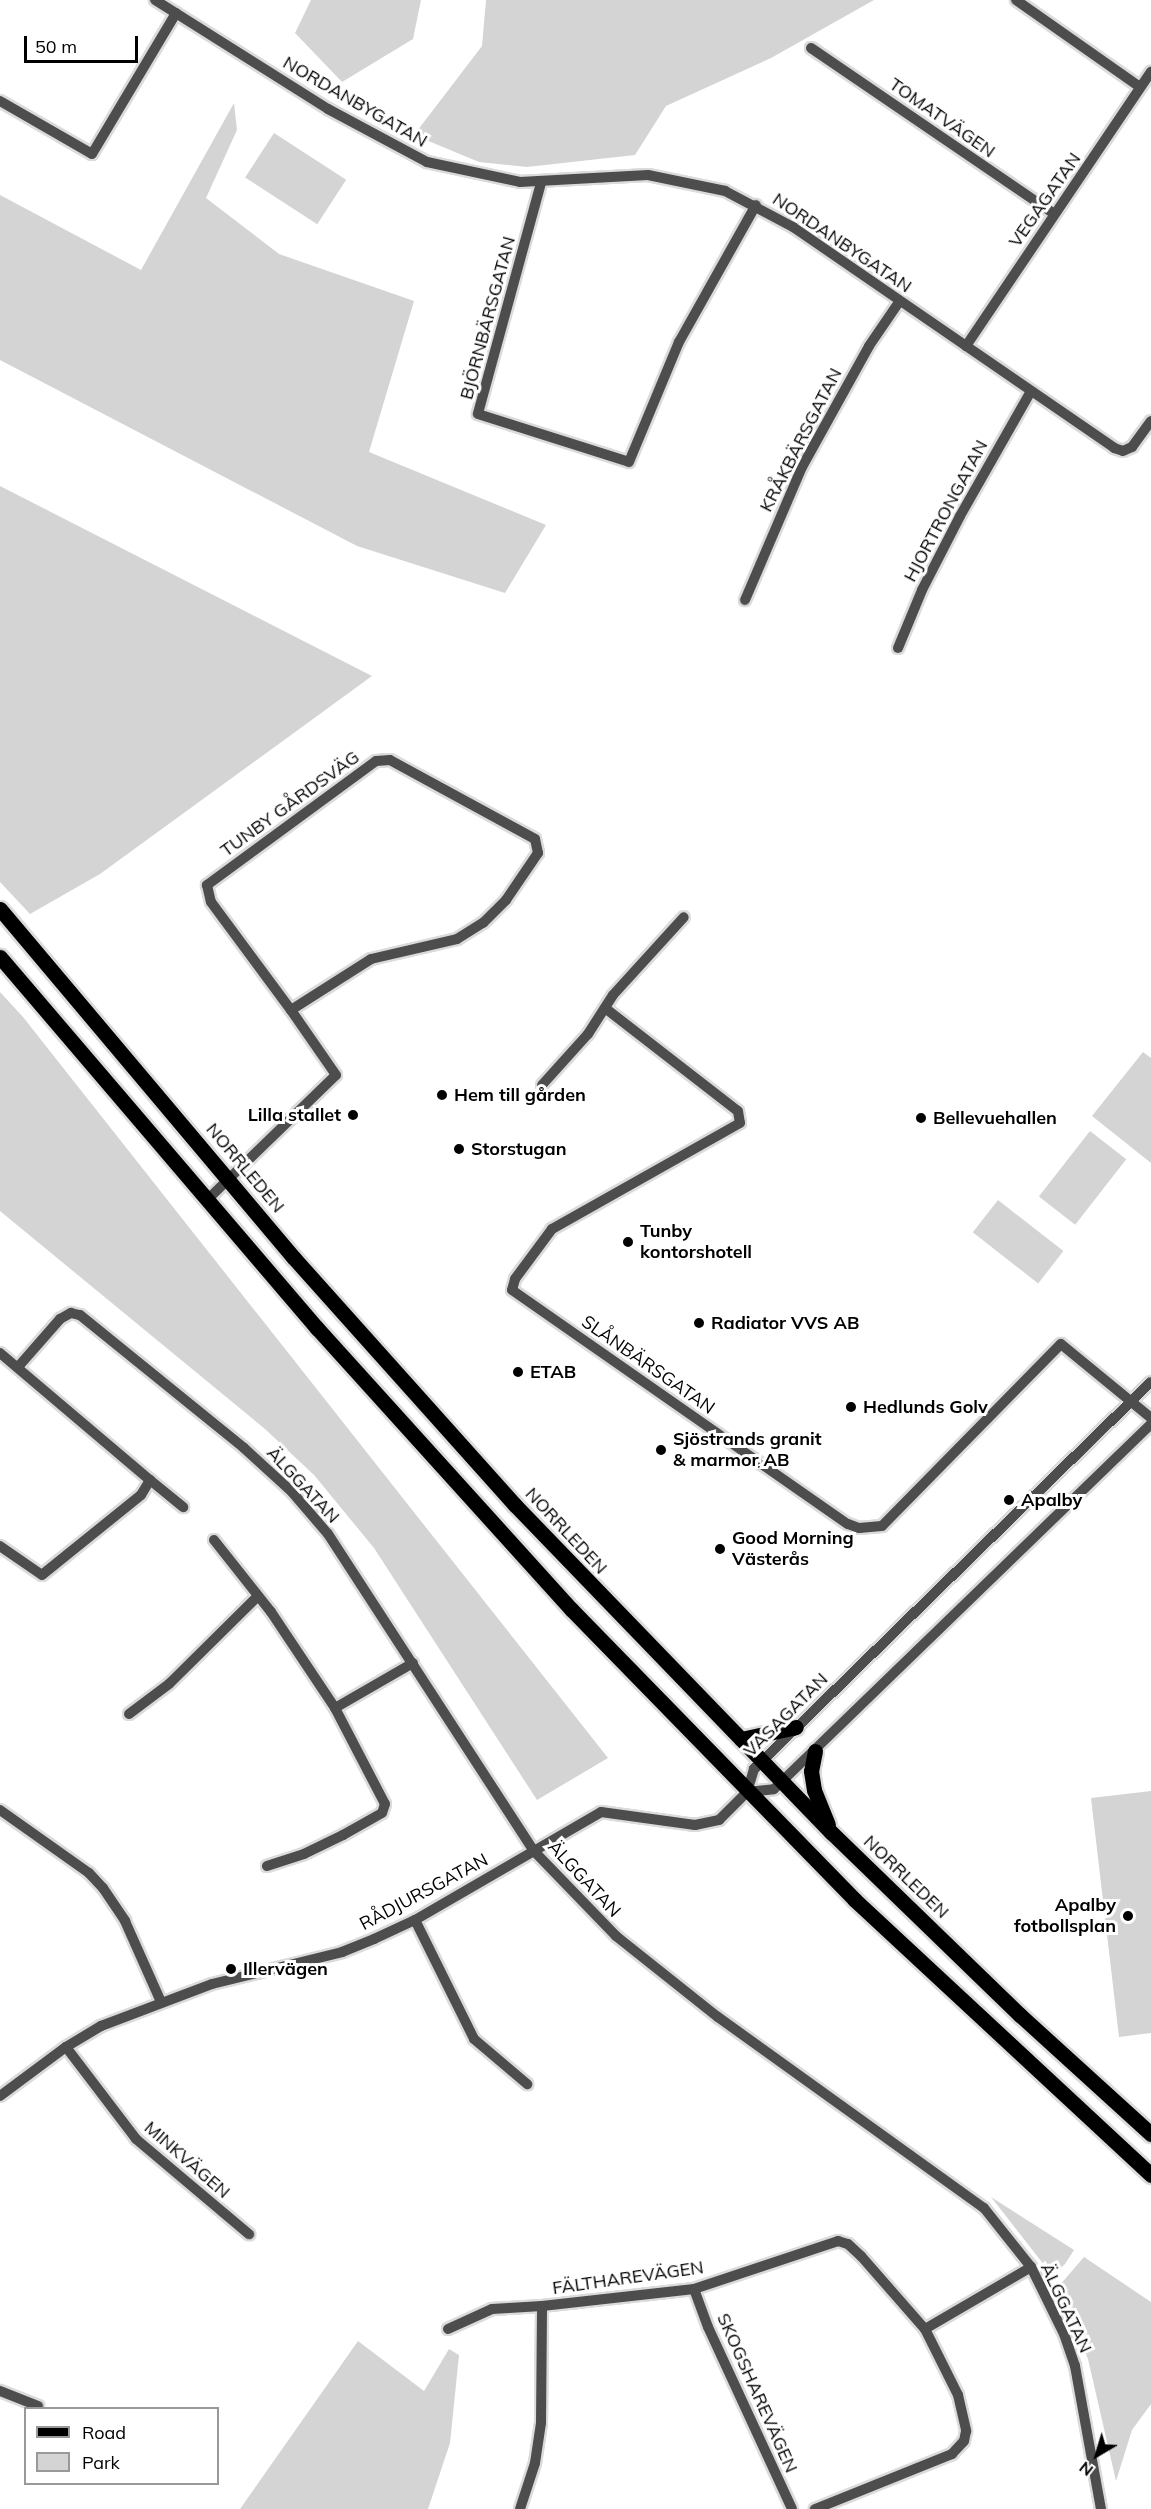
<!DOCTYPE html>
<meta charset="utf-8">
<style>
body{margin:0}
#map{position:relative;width:1151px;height:2509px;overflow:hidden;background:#fff;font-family:Mulish,sans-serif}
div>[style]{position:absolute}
.green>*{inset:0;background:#d4d4d4;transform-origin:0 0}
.roads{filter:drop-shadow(2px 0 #dbdbdb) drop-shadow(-2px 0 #dbdbdb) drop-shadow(0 2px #dbdbdb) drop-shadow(0 -2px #dbdbdb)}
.minor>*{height:10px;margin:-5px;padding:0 5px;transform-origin:5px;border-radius:5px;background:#4d4d4d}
.major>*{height:15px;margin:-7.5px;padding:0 7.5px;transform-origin:7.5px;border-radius:7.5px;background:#000}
.dots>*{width:16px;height:16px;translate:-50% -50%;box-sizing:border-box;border:3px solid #fff;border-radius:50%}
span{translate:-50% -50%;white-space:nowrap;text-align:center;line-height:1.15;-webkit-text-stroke:6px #fff;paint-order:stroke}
.street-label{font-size:18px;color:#000}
.poi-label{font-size:18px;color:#000;font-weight:700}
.left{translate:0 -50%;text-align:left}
.right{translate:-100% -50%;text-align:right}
.legend{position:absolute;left:24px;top:2407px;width:195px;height:78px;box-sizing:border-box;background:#fff;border:2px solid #999;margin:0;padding:8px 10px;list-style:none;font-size:18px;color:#000}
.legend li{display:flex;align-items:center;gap:12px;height:30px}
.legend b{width:30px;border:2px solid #999}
.north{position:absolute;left:1067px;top:2425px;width:60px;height:60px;-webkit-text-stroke:4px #fff;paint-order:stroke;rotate:218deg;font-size:16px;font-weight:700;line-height:24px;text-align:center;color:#000}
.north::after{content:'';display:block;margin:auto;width:21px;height:27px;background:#000;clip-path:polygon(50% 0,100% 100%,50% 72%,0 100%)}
.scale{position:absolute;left:24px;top:36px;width:114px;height:27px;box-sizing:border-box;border:3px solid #000;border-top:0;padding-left:8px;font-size:18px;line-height:21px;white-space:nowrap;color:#000;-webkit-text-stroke:4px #fff;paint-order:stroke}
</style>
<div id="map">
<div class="green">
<div style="clip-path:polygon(311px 0,421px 0,413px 39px,342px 82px,295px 33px)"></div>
<div style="clip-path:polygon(486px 0,874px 0,771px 58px,666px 106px,635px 155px,527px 167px,479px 162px,414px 135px,482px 46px)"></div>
<div style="clip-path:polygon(234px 103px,237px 130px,206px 198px,279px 254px,414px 301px,369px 452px,546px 525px,505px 593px,357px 546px,0 360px,0 195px,141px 270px)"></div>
<div style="left:274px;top:133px;width:86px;height:53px;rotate:33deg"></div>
<div style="clip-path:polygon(0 486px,372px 676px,100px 874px,30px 914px,0 882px)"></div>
<div style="clip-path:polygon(0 992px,23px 1017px,608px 1758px,537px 1800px,374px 1548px,314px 1475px,265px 1429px,0 1211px)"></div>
<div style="clip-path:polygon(1143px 1052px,1151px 1058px,1151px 1163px,1092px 1116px)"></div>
<div style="left:1090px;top:1131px;width:46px;height:83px;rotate:38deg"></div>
<div style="left:998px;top:1200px;width:83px;height:41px;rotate:38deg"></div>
<div style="clip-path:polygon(1151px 1791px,1151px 2033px,1119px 2037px,1091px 1798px)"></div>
<div style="clip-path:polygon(991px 2197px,1074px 2250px,1065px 2264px,1052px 2275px)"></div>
<div style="clip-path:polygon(1084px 2257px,1151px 2302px,1151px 2404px,1132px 2430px,1116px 2481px,1088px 2359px,1059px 2286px)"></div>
<div style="clip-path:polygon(358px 2341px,424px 2391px,449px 2349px,459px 2355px,450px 2443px,428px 2509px,240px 2509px)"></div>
</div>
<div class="roads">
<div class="minor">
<div style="left:155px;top:0;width:204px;rotate:32.2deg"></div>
<div style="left:328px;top:109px;width:112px;rotate:28.2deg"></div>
<div style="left:427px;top:162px;width:95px;rotate:12.1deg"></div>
<div style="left:520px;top:182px;width:128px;rotate:-3.1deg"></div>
<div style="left:648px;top:175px;width:79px;rotate:11.7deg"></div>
<div style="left:725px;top:191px;width:77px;rotate:27.9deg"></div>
<div style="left:793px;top:227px;width:390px;rotate:34.5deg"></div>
<div style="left:1114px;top:448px;width:9px;rotate:18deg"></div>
<div style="left:1123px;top:451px;width:10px;rotate:-24deg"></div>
<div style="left:1132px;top:447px;width:32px;rotate:-54deg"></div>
<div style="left:1016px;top:0;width:151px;rotate:35.1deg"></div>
<div style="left:811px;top:48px;width:294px;rotate:34.3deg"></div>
<div style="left:0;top:101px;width:106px;rotate:29.9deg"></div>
<div style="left:92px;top:154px;width:164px;rotate:-59.2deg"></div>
<div style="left:541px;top:183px;width:239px;rotate:105.3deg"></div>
<div style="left:478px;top:414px;width:158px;rotate:17.6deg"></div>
<div style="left:629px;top:462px;width:130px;rotate:-67.4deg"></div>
<div style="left:679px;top:342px;width:157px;rotate:-60.7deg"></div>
<div style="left:966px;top:346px;width:331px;rotate:-56deg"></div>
<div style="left:745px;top:600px;width:145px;rotate:-66.8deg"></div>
<div style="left:802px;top:467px;width:138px;rotate:-61deg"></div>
<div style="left:869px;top:346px;width:53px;rotate:-55.7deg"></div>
<div style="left:898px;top:648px;width:63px;rotate:-67.5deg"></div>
<div style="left:922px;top:590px;width:83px;rotate:-62.8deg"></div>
<div style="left:960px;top:516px;width:142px;rotate:-60.4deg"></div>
<div style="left:605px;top:1008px;width:168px;rotate:37.8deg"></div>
<div style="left:738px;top:1111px;width:12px;rotate:81deg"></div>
<div style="left:740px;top:1123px;width:216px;rotate:150.6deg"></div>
<div style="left:552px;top:1229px;width:62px;rotate:126.5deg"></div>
<div style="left:515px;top:1279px;width:11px;rotate:105deg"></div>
<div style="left:512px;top:1290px;width:409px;rotate:34.9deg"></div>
<div style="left:848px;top:1524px;width:12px;rotate:20deg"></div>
<div style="left:859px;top:1528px;width:23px;rotate:-5deg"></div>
<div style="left:882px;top:1526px;width:255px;rotate:-45.5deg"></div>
<div style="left:1061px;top:1344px;width:117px;rotate:39.4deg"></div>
<div style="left:542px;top:1085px;width:69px;rotate:-48deg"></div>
<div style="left:588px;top:1034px;width:46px;rotate:-57.3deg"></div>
<div style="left:613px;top:995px;width:105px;rotate:-47.7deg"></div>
<div style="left:208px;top:1199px;width:178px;rotate:-44.1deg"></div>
<div style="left:336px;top:1075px;width:79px;rotate:-124.7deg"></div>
<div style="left:291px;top:1010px;width:95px;rotate:-32.5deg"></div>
<div style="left:371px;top:959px;width:88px;rotate:-13.1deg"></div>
<div style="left:457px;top:939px;width:31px;rotate:-32deg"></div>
<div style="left:483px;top:923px;width:33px;rotate:-45deg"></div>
<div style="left:506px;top:900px;width:57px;rotate:-55.8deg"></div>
<div style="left:538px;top:853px;width:14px;rotate:-102deg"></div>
<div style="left:535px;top:839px;width:165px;rotate:-151.4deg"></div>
<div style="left:390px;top:760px;width:14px;rotate:176deg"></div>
<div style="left:376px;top:761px;width:210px;rotate:143.7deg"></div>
<div style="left:207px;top:885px;width:17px;rotate:77deg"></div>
<div style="left:211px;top:902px;width:134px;rotate:53.5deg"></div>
<div style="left:0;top:1353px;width:197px;rotate:40.3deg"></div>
<div style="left:150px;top:1480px;width:17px;rotate:121deg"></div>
<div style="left:141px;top:1495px;width:127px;rotate:141.1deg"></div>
<div style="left:42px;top:1575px;width:51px;rotate:-145.4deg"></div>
<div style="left:18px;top:1367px;width:64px;rotate:-48.8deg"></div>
<div style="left:60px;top:1319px;width:13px;rotate:-29deg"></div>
<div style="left:71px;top:1313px;width:9px;rotate:13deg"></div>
<div style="left:80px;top:1315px;width:211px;rotate:39deg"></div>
<div style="left:244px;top:1448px;width:65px;rotate:42.5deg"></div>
<div style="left:292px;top:1492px;width:55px;rotate:49.4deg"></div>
<div style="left:328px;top:1534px;width:378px;rotate:57deg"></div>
<div style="left:534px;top:1851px;width:118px;rotate:46deg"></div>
<div style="left:616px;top:1936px;width:130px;rotate:38.5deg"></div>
<div style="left:718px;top:2017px;width:327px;rotate:35.7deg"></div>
<div style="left:984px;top:2208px;width:75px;rotate:51.5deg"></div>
<div style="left:1031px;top:2267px;width:75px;rotate:63.8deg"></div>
<div style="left:1064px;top:2334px;width:34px;rotate:71deg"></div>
<div style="left:1075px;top:2366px;width:145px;rotate:79.7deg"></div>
<div style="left:150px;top:1480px;width:43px;rotate:39.3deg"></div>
<div style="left:214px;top:1540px;width:92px;rotate:51.6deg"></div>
<div style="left:271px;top:1612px;width:115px;rotate:56.3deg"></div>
<div style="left:335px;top:1708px;width:108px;rotate:62.5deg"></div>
<div style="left:385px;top:1804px;width:9px;rotate:108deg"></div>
<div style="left:382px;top:1813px;width:45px;rotate:150.6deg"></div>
<div style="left:343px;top:1835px;width:43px;rotate:154deg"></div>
<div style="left:304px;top:1854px;width:39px;rotate:162deg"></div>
<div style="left:335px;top:1708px;width:90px;rotate:-30deg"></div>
<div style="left:129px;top:1714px;width:50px;rotate:-36.9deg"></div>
<div style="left:169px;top:1684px;width:125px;rotate:-44.7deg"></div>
<div style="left:747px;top:1792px;width:27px;rotate:-6deg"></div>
<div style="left:774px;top:1789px;width:525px;rotate:-44.07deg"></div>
<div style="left:0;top:1810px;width:109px;rotate:35.3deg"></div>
<div style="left:89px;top:1873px;width:21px;rotate:47deg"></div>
<div style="left:103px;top:1888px;width:40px;rotate:56deg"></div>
<div style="left:125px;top:1921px;width:89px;rotate:66deg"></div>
<div style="left:415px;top:1920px;width:133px;rotate:63.6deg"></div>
<div style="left:474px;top:2039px;width:70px;rotate:40.3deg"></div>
<div style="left:66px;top:2047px;width:116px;rotate:52.7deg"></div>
<div style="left:136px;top:2139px;width:148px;rotate:40.1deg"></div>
<div style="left:0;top:2096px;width:82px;rotate:-36.6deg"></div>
<div style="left:66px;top:2047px;width:41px;rotate:-31deg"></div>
<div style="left:101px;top:2026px;width:119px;rotate:-20.7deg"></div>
<div style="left:212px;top:1984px;width:134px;rotate:-13.8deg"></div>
<div style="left:342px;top:1952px;width:35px;rotate:-22deg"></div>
<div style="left:374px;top:1939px;width:45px;rotate:-24.9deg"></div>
<div style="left:415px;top:1920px;width:215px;rotate:-30.1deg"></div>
<div style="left:601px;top:1812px;width:95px;rotate:7.9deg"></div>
<div style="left:695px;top:1825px;width:25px;rotate:-12deg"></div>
<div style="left:719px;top:1820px;width:40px;rotate:-45deg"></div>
<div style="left:747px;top:1792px;width:24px;rotate:-73deg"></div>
<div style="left:754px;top:1769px;width:554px;rotate:-44.27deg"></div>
<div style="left:694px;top:2289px;width:40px;rotate:69.8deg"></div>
<div style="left:708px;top:2327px;width:200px;rotate:65.2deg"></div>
<div style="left:448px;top:2329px;width:48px;rotate:-24.4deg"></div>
<div style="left:492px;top:2309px;width:50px;rotate:-3.4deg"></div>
<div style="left:925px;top:2329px;width:123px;rotate:-30.3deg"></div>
<div style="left:0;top:2391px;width:41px;rotate:21.5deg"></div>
<div style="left:520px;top:2509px;width:48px;rotate:-71.9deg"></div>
<div style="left:535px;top:2463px;width:40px;rotate:-81.5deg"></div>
<div style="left:541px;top:2423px;width:117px;rotate:-89.5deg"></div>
<div style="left:542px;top:2306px;width:153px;rotate:-6.4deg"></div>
<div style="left:694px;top:2289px;width:152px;rotate:-18.4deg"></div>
<div style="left:838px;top:2241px;width:10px;rotate:17deg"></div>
<div style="left:848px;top:2244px;width:18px;rotate:43deg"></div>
<div style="left:861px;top:2256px;width:97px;rotate:48.8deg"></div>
<div style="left:925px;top:2329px;width:74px;rotate:63.4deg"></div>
<div style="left:958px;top:2395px;width:37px;rotate:77deg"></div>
<div style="left:966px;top:2431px;width:10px;rotate:101deg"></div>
<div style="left:964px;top:2441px;width:18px;rotate:133deg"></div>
<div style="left:952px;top:2454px;width:148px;rotate:158.1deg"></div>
</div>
<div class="major">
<div style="left:0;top:909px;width:456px;rotate:49.9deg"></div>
<div style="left:294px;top:1258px;width:331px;rotate:48.2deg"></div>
<div style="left:515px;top:1505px;width:455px;rotate:46deg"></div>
<div style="left:831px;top:1832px;width:263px;rotate:44.1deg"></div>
<div style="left:1020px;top:2015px;width:177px;rotate:42.3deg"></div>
<div style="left:0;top:957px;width:488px;rotate:49.5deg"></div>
<div style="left:317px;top:1328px;width:379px;rotate:47.9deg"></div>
<div style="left:571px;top:1609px;width:407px;rotate:45.7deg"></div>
<div style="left:855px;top:1900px;width:404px;rotate:42.9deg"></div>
<div style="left:741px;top:1739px;width:56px;rotate:-12.3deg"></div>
<div style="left:815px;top:1751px;width:20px;rotate:101deg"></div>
<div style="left:811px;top:1771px;width:19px;rotate:81deg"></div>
<div style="left:814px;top:1790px;width:37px;rotate:68deg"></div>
</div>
</div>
<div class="dots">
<div style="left:442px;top:1095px;background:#000"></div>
<div style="left:353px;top:1115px;background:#000"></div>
<div style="left:921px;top:1118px;background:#000"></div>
<div style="left:459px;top:1149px;background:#000"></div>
<div style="left:628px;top:1242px;background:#000"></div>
<div style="left:699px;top:1323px;background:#000"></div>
<div style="left:518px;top:1372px;background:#000"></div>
<div style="left:851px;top:1407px;background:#000"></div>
<div style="left:661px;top:1450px;background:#000"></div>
<div style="left:1009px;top:1500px;background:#000"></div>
<div style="left:720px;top:1549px;background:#000"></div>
<div style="left:1128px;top:1916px;background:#000"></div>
<div style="left:231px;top:1969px;background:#000"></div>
</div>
<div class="street-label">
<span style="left:355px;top:102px;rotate:30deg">NORDANBYGATAN</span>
<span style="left:942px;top:118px;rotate:35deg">TOMATVÄGEN</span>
<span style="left:1045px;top:200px;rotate:-55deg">VEGAGATAN</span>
<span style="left:842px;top:243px;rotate:34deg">NORDANBYGATAN</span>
<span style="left:488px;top:318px;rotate:-75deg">BJÖRNBÄRSGATAN</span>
<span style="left:801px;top:440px;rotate:-63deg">KRÅKBÄRSGATAN</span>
<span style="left:946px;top:511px;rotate:-62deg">HJORTRONGATAN</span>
<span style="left:290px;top:804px;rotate:-36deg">TUNBY GÅRDSVÄG</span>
<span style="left:245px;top:1168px;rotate:50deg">NORRLEDEN</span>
<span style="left:648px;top:1365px;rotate:35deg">SLÅNBÄRSGATAN</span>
<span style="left:303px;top:1485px;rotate:47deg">ÄLGGATAN</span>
<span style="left:566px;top:1531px;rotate:47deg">NORRLEDEN</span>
<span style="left:786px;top:1715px;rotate:-45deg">VASAGATAN</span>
<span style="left:906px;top:1877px;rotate:44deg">NORRLEDEN</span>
<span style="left:584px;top:1879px;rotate:47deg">ÄLGGATAN</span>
<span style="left:424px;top:1892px;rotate:-28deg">RÅDJURSGATAN</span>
<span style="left:187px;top:2160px;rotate:41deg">MINKVÄGEN</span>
<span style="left:628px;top:2278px;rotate:-8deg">FÄLTHAREVÄGEN</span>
<span style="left:1066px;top:2308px;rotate:65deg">ÄLGGATAN</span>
<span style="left:757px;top:2393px;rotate:66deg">SKOGSHAREVÄGEN</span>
</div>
<div class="poi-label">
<span class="left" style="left:454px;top:1095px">Hem till gården</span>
<span class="right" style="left:341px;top:1115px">Lilla stallet</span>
<span class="left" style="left:933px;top:1118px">Bellevuehallen</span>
<span class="left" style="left:471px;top:1149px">Storstugan</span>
<span class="left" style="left:640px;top:1242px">Tunby<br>kontorshotell</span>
<span class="left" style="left:711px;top:1323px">Radiator VVS AB</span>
<span class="left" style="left:530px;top:1372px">ETAB</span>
<span class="left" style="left:863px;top:1407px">Hedlunds Golv</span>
<span class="left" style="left:673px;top:1450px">Sjöstrands granit<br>&amp; marmor AB</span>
<span class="left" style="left:1021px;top:1500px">Apalby</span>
<span class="left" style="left:732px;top:1549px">Good Morning<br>Västerås</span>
<span class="right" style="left:1116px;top:1916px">Apalby<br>fotbollsplan</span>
<span class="left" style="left:243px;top:1969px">Illervägen</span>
</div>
<ul class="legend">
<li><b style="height:8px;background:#000"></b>Road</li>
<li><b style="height:16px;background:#d4d4d4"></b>Park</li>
</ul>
<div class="north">N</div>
<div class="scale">50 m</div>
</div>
